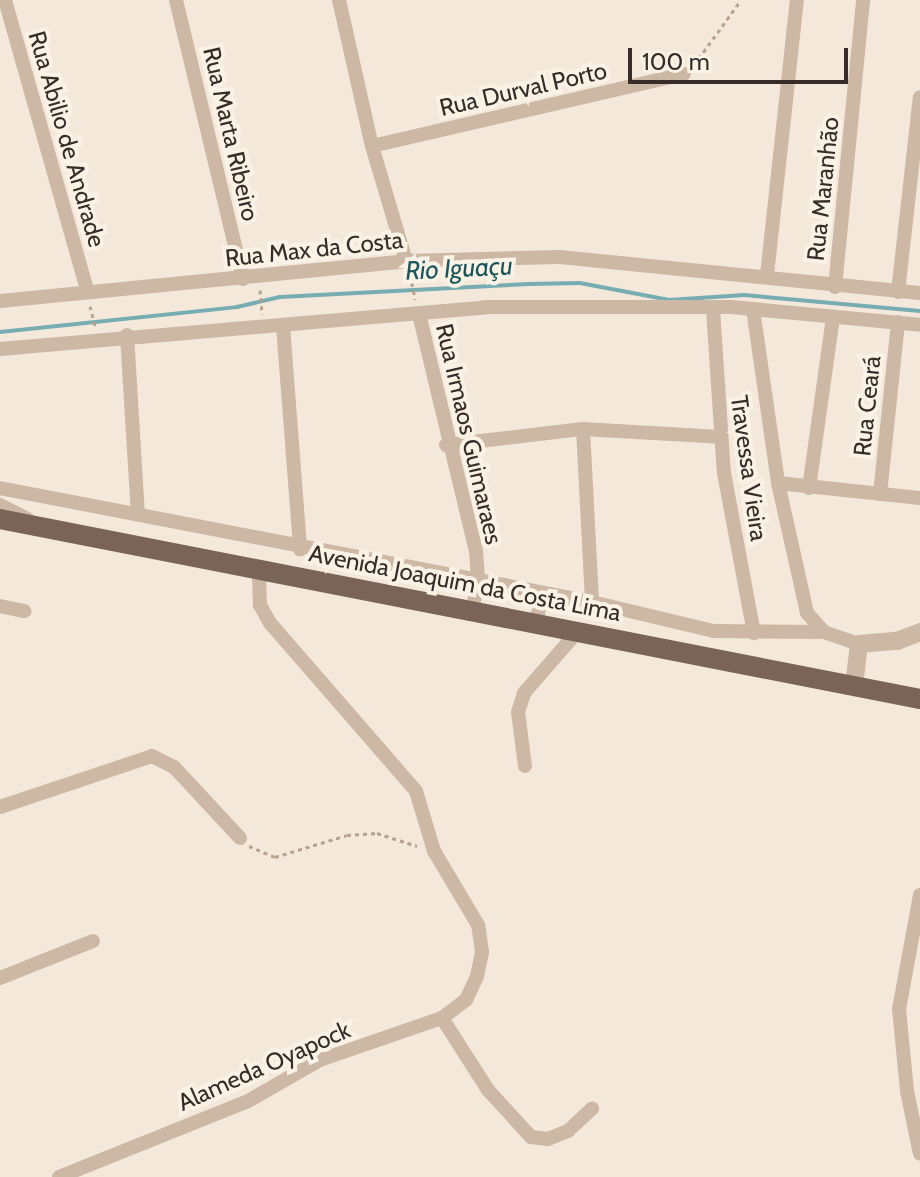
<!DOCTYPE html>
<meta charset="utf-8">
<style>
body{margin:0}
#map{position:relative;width:920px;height:1177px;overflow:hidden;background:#f3e8da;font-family:Cabin,sans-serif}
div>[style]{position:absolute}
.stream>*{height:4px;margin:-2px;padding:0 2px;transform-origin:2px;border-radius:2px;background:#77adb2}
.path>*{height:3px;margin-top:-1.5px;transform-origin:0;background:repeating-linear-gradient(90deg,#b8a28f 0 4px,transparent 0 8px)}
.minor>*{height:14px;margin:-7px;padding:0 7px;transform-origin:7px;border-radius:7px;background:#ccb8a5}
.tertiary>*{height:18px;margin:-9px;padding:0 9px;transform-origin:9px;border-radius:9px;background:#ccb8a5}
.primary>*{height:20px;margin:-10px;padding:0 10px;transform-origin:10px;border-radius:10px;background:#7a6457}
span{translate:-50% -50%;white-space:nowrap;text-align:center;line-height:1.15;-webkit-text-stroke:8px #fbf2e6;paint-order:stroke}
.street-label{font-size:24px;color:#372c27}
.water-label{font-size:26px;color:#19555b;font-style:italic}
.scale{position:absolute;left:628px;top:48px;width:220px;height:36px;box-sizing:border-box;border:4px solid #372c27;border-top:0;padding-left:10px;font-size:24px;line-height:28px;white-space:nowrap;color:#372c27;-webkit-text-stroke:6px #fbf2e6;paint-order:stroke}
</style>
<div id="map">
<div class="stream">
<div style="left:0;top:332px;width:238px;rotate:-6deg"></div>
<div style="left:237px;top:307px;width:44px;rotate:-13.1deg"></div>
<div style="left:280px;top:297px;width:249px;rotate:-3deg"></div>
<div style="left:529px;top:284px;width:51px;rotate:-1.1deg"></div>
<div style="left:580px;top:283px;width:91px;rotate:10.8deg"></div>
<div style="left:669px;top:300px;width:75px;rotate:-3.8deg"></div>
<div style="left:744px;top:295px;width:177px;rotate:5.2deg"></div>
</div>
<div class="path">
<div style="left:694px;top:65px;width:80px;rotate:-54.1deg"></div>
<div style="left:410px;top:275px;width:25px;rotate:78deg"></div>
<div style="left:260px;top:290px;width:24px;rotate:85deg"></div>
<div style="left:90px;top:306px;width:21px;rotate:76deg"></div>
<div style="left:249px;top:846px;width:28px;rotate:23deg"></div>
<div style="left:275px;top:857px;width:75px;rotate:-17deg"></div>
<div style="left:347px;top:835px;width:30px;rotate:-4deg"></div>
<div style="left:377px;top:833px;width:42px;rotate:18deg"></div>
</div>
<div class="minor">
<div style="left:5px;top:0;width:300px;rotate:74.2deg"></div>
<div style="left:176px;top:0;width:287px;rotate:76.5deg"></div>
<div style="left:339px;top:0;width:150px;rotate:77.3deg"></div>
<div style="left:372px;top:146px;width:120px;rotate:73.5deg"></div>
<div style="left:372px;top:146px;width:320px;rotate:-13deg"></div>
<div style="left:767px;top:275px;width:277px;rotate:-83.8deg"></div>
<div style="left:835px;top:287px;width:288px;rotate:-84.4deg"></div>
<div style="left:898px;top:292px;width:196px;rotate:-83.6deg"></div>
<div style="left:0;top:301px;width:408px;rotate:-5.6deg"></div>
<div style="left:406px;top:261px;width:154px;rotate:-1.5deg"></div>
<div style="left:560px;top:257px;width:362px;rotate:5.7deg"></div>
<div style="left:713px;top:309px;width:164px;rotate:86.2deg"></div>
<div style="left:724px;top:473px;width:163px;rotate:79.4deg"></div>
<div style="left:753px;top:309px;width:176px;rotate:81.8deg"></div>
<div style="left:778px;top:483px;width:133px;rotate:77.4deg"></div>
<div style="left:807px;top:613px;width:25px;rotate:48deg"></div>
<div style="left:824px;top:632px;width:37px;rotate:19deg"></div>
<div style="left:419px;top:314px;width:244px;rotate:76.5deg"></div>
<div style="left:476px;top:551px;width:30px;rotate:86deg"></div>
<div style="left:478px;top:581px;width:31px;rotate:101deg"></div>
<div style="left:283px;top:326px;width:224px;rotate:85.6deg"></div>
<div style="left:127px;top:335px;width:180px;rotate:86.5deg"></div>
<div style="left:0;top:349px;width:487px;rotate:-4.9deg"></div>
<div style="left:485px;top:307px;width:246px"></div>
<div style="left:731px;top:307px;width:190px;rotate:5.4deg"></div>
<div style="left:583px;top:429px;width:173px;rotate:87deg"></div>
<div style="left:446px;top:445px;width:138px;rotate:-6.7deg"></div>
<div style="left:583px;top:429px;width:137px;rotate:3.3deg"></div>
<div style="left:778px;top:483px;width:143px;rotate:6deg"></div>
<div style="left:0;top:488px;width:603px;rotate:10.9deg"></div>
<div style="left:592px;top:602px;width:125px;rotate:13.4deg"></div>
<div style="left:714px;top:631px;width:110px;rotate:0.5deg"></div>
<div style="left:809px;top:488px;width:173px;rotate:-82deg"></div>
<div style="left:880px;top:494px;width:173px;rotate:-84deg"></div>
<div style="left:0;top:505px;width:31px;rotate:27deg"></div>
<div style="left:0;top:606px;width:25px;rotate:12deg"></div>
<div style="left:536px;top:624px;width:31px;rotate:-79deg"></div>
<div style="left:525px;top:766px;width:54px;rotate:-97.4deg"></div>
<div style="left:518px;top:712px;width:20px;rotate:-72deg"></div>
<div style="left:524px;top:693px;width:81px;rotate:-49deg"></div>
<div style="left:0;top:807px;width:160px;rotate:-18.5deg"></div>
<div style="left:152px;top:756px;width:25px;rotate:27deg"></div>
<div style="left:174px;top:767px;width:97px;rotate:47.1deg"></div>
<div style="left:920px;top:895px;width:116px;rotate:100.4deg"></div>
<div style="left:899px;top:1009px;width:82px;rotate:84.4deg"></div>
<div style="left:907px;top:1091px;width:64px;rotate:78.3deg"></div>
<div style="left:0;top:978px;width:100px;rotate:-21.7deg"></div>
<div style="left:442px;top:1018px;width:85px;rotate:57.4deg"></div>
<div style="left:488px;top:1090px;width:64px;rotate:47.5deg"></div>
<div style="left:531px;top:1137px;width:17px;rotate:7deg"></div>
<div style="left:548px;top:1139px;width:22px;rotate:-22deg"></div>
<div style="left:568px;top:1131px;width:33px;rotate:-43deg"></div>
<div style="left:59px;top:1177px;width:204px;rotate:-21.9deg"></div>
<div style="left:248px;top:1101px;width:83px;rotate:-29.7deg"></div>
<div style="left:320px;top:1060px;width:129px;rotate:-19deg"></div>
<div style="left:442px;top:1018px;width:30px;rotate:-37deg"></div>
<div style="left:466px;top:1000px;width:26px;rotate:-65deg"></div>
<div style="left:477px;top:976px;width:25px;rotate:-78deg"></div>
<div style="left:482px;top:952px;width:27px;rotate:-98deg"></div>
<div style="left:478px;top:925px;width:86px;rotate:-120.7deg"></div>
<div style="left:434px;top:851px;width:63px;rotate:-106.7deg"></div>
<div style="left:416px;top:791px;width:223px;rotate:-131deg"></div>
<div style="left:270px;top:623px;width:21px;rotate:-119deg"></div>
<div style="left:260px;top:605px;width:35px;rotate:-92deg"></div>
</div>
<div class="tertiary">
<div style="left:854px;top:686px;width:42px;rotate:-83.2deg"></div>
<div style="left:859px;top:644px;width:38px;rotate:-5deg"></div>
<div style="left:897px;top:641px;width:25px;rotate:-21deg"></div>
</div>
<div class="primary">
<div style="left:0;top:519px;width:937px;rotate:11.07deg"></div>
</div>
<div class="street-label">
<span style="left:523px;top:89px;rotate:-13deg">Rua Durval Porto</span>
<span style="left:231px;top:134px;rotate:77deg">Rua Marta Ribeiro</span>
<span style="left:67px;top:139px;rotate:74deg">Rua Abilio de Andrade</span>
<span style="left:823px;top:189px;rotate:-84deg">Rua Maranhão</span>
<span style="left:314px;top:249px;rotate:-6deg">Rua Max da Costa</span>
<span style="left:867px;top:406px;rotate:-84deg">Rua Ceará</span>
<span style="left:469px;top:434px;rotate:77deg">Rua Irmaos Guimaraes</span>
<span style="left:749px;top:468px;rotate:82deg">Travessa Vieira</span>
<span style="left:465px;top:583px;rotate:11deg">Avenida Joaquim da Costa Lima</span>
<span style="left:264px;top:1066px;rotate:-24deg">Alameda Oyapock</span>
</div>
<div class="water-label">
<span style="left:459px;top:269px;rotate:-3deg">Rio Iguaçu</span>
</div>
<div class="scale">100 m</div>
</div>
